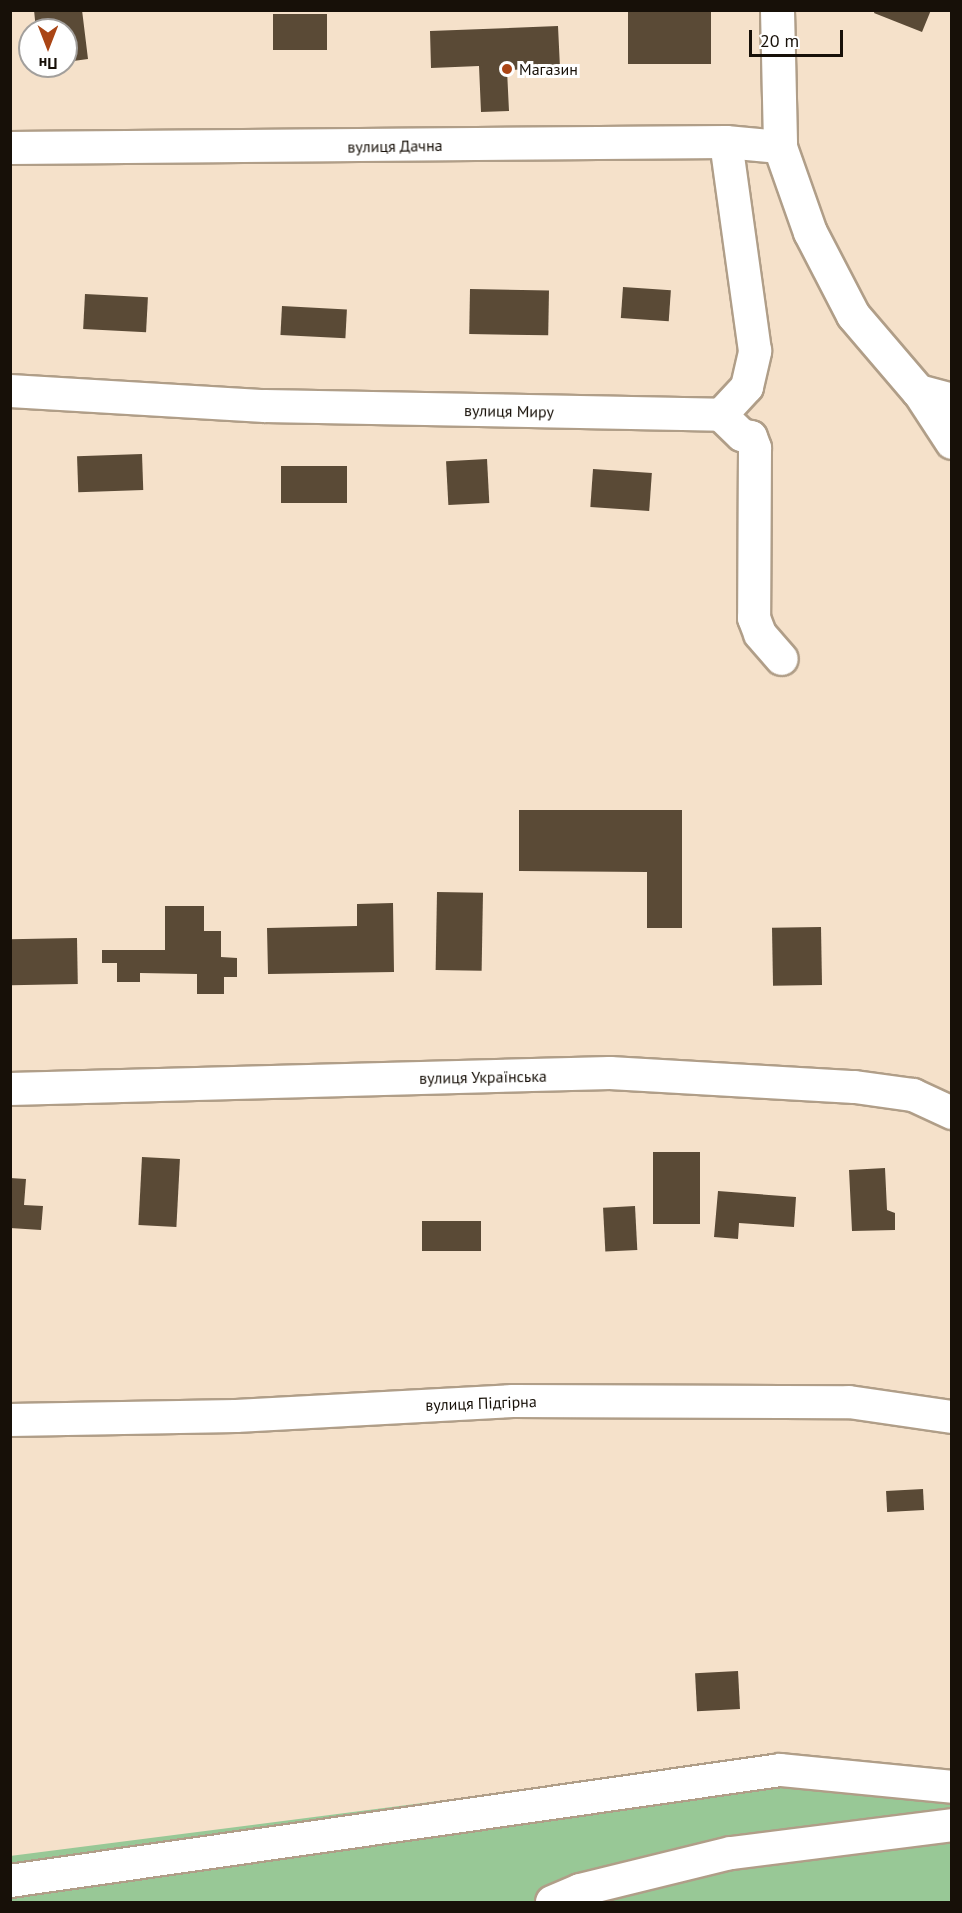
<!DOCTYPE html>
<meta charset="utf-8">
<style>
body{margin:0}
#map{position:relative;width:962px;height:1913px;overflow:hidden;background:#f5e1ca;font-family:"PT Sans",sans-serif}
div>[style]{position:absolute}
.green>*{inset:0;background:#98c896}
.building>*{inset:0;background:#5a4a36;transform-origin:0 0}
.roads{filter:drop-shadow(2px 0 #b09e88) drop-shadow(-2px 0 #b09e88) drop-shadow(0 2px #b09e88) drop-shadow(0 -2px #b09e88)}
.minor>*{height:32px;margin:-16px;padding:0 16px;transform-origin:16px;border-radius:16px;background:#fff}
.tertiary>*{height:33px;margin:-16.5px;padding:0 16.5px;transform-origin:16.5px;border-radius:16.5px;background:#fff}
.dots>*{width:16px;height:16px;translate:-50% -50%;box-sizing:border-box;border:3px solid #fff;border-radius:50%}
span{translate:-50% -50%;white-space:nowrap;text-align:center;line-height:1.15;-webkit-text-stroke:6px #fff;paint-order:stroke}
.poi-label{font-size:16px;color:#171008}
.left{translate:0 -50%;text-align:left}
.street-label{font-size:16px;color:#171008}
.frame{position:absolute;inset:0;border:12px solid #171008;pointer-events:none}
.north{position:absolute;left:18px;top:18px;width:60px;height:60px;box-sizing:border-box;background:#fff;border:2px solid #a29f9c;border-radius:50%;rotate:180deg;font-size:16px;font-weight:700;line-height:24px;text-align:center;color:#171008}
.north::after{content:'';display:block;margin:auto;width:21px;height:27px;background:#aa4515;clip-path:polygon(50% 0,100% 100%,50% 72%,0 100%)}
.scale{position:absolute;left:749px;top:30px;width:94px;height:27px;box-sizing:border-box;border:3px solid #171008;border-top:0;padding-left:8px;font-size:18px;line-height:21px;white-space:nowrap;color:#171008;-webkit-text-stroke:4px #fff;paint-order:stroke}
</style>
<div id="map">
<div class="green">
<div style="clip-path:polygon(758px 1760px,951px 1783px,951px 1902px,11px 1902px,10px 1856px)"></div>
</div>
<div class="building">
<div style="clip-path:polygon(34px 10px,82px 10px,88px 59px,66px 62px,66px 30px,36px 30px)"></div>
<div style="left:628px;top:10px;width:83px;height:54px"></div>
<div style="clip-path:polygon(875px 10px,931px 10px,922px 32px,874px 13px)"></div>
<div style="left:273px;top:14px;width:54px;height:36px"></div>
<div style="clip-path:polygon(558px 26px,560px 68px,507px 70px,509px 111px,481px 112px,479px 66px,431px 68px,430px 31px)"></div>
<div style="left:623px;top:287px;width:48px;height:31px;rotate:4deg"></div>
<div style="left:470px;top:289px;width:79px;height:45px;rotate:1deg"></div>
<div style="left:85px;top:294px;width:63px;height:35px;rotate:3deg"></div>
<div style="left:282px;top:306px;width:65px;height:29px;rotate:3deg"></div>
<div style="left:142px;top:454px;width:36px;height:65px;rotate:88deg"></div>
<div style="left:487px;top:459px;width:44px;height:41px;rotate:87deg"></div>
<div style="left:281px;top:466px;width:66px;height:37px"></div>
<div style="left:593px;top:469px;width:59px;height:38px;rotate:4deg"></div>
<div style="clip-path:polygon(519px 810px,682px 810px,682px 928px,647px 928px,647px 872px,519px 871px)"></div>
<div style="left:437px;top:892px;width:46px;height:78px;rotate:1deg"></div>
<div style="clip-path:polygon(393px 903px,394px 972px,268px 974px,267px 928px,357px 926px,357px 904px)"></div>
<div style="clip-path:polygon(165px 906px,204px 906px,204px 931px,221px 931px,221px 957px,237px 958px,237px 977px,224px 977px,224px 994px,197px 994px,197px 974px,140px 973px,140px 982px,117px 982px,117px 963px,102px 963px,102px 950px,165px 950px)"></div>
<div style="left:821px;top:927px;width:58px;height:49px;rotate:89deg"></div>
<div style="left:77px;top:938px;width:46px;height:67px;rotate:89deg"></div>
<div style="left:653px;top:1152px;width:47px;height:72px"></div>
<div style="left:142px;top:1157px;width:38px;height:68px;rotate:3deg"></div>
<div style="clip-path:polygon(885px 1168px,887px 1210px,895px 1213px,895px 1230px,852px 1231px,849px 1170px)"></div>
<div style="clip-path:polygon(10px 1178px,26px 1179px,24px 1205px,43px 1206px,41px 1230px,10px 1228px)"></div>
<div style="clip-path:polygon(718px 1191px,796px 1197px,794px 1227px,739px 1223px,738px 1239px,714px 1237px)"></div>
<div style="left:635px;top:1206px;width:44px;height:32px;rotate:87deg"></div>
<div style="left:481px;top:1221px;width:30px;height:59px;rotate:90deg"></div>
<div style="left:923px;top:1489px;width:21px;height:37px;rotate:87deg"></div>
<div style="left:738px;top:1671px;width:38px;height:43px;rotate:87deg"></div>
</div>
<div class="roads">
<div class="minor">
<div style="left:10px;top:148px;width:716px;rotate:-0.48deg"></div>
<div style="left:726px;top:142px;width:54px;rotate:5.3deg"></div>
<div style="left:10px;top:391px;width:255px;rotate:3.4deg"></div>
<div style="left:265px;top:406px;width:456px;rotate:1.1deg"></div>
<div style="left:721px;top:415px;width:38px;rotate:-47deg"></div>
<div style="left:747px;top:387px;width:37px;rotate:-77deg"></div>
<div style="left:755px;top:351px;width:211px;rotate:-97.9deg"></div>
<div style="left:918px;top:391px;width:62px;rotate:56.8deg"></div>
<div style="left:721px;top:415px;width:29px;rotate:44deg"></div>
<div style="left:742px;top:435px;width:9px;rotate:13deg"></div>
<div style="left:751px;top:437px;width:12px;rotate:70deg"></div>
<div style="left:755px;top:448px;width:170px;rotate:90.3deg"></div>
<div style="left:754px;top:618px;width:17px;rotate:69deg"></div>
<div style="left:760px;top:634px;width:33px;rotate:49deg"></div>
<div style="left:10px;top:1089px;width:600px;rotate:-1.53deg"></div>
<div style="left:610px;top:1073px;width:245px;rotate:3.3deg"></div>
<div style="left:855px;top:1087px;width:59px;rotate:7.9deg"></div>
<div style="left:913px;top:1095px;width:43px;rotate:24.8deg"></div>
<div style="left:10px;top:1420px;width:226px;rotate:-1deg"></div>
<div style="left:236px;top:1416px;width:277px;rotate:-3.1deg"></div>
<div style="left:513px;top:1401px;width:336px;rotate:0.2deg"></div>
<div style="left:849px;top:1402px;width:104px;rotate:8.3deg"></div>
<div style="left:10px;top:1881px;width:778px;rotate:-8.2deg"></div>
<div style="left:780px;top:1770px;width:173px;rotate:5.6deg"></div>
<div style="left:552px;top:1902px;width:30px;rotate:-23deg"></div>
<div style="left:580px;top:1890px;width:155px;rotate:-13.8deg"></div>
<div style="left:731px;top:1853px;width:223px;rotate:-7.2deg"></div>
</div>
<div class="tertiary">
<div style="left:777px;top:10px;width:137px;rotate:88.7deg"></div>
<div style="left:780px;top:147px;width:90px;rotate:70.6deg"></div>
<div style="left:810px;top:232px;width:93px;rotate:62.6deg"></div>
<div style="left:853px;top:315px;width:100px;rotate:49.5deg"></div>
<div style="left:918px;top:391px;width:35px;rotate:15deg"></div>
</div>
</div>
<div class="dots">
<div style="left:507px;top:69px;background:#aa4515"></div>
</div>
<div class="poi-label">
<span class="left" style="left:519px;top:69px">Магазин</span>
</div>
<div class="street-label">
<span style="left:395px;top:146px;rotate:-1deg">вулиця Дачна</span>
<span style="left:509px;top:411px;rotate:1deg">вулиця Миру</span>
<span style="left:483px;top:1077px;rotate:-1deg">вулиця Українська</span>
<span style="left:481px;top:1403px;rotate:-2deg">вулиця Підгірна</span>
</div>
<div class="frame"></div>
<div class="north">Пн</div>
<div class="scale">20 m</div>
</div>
